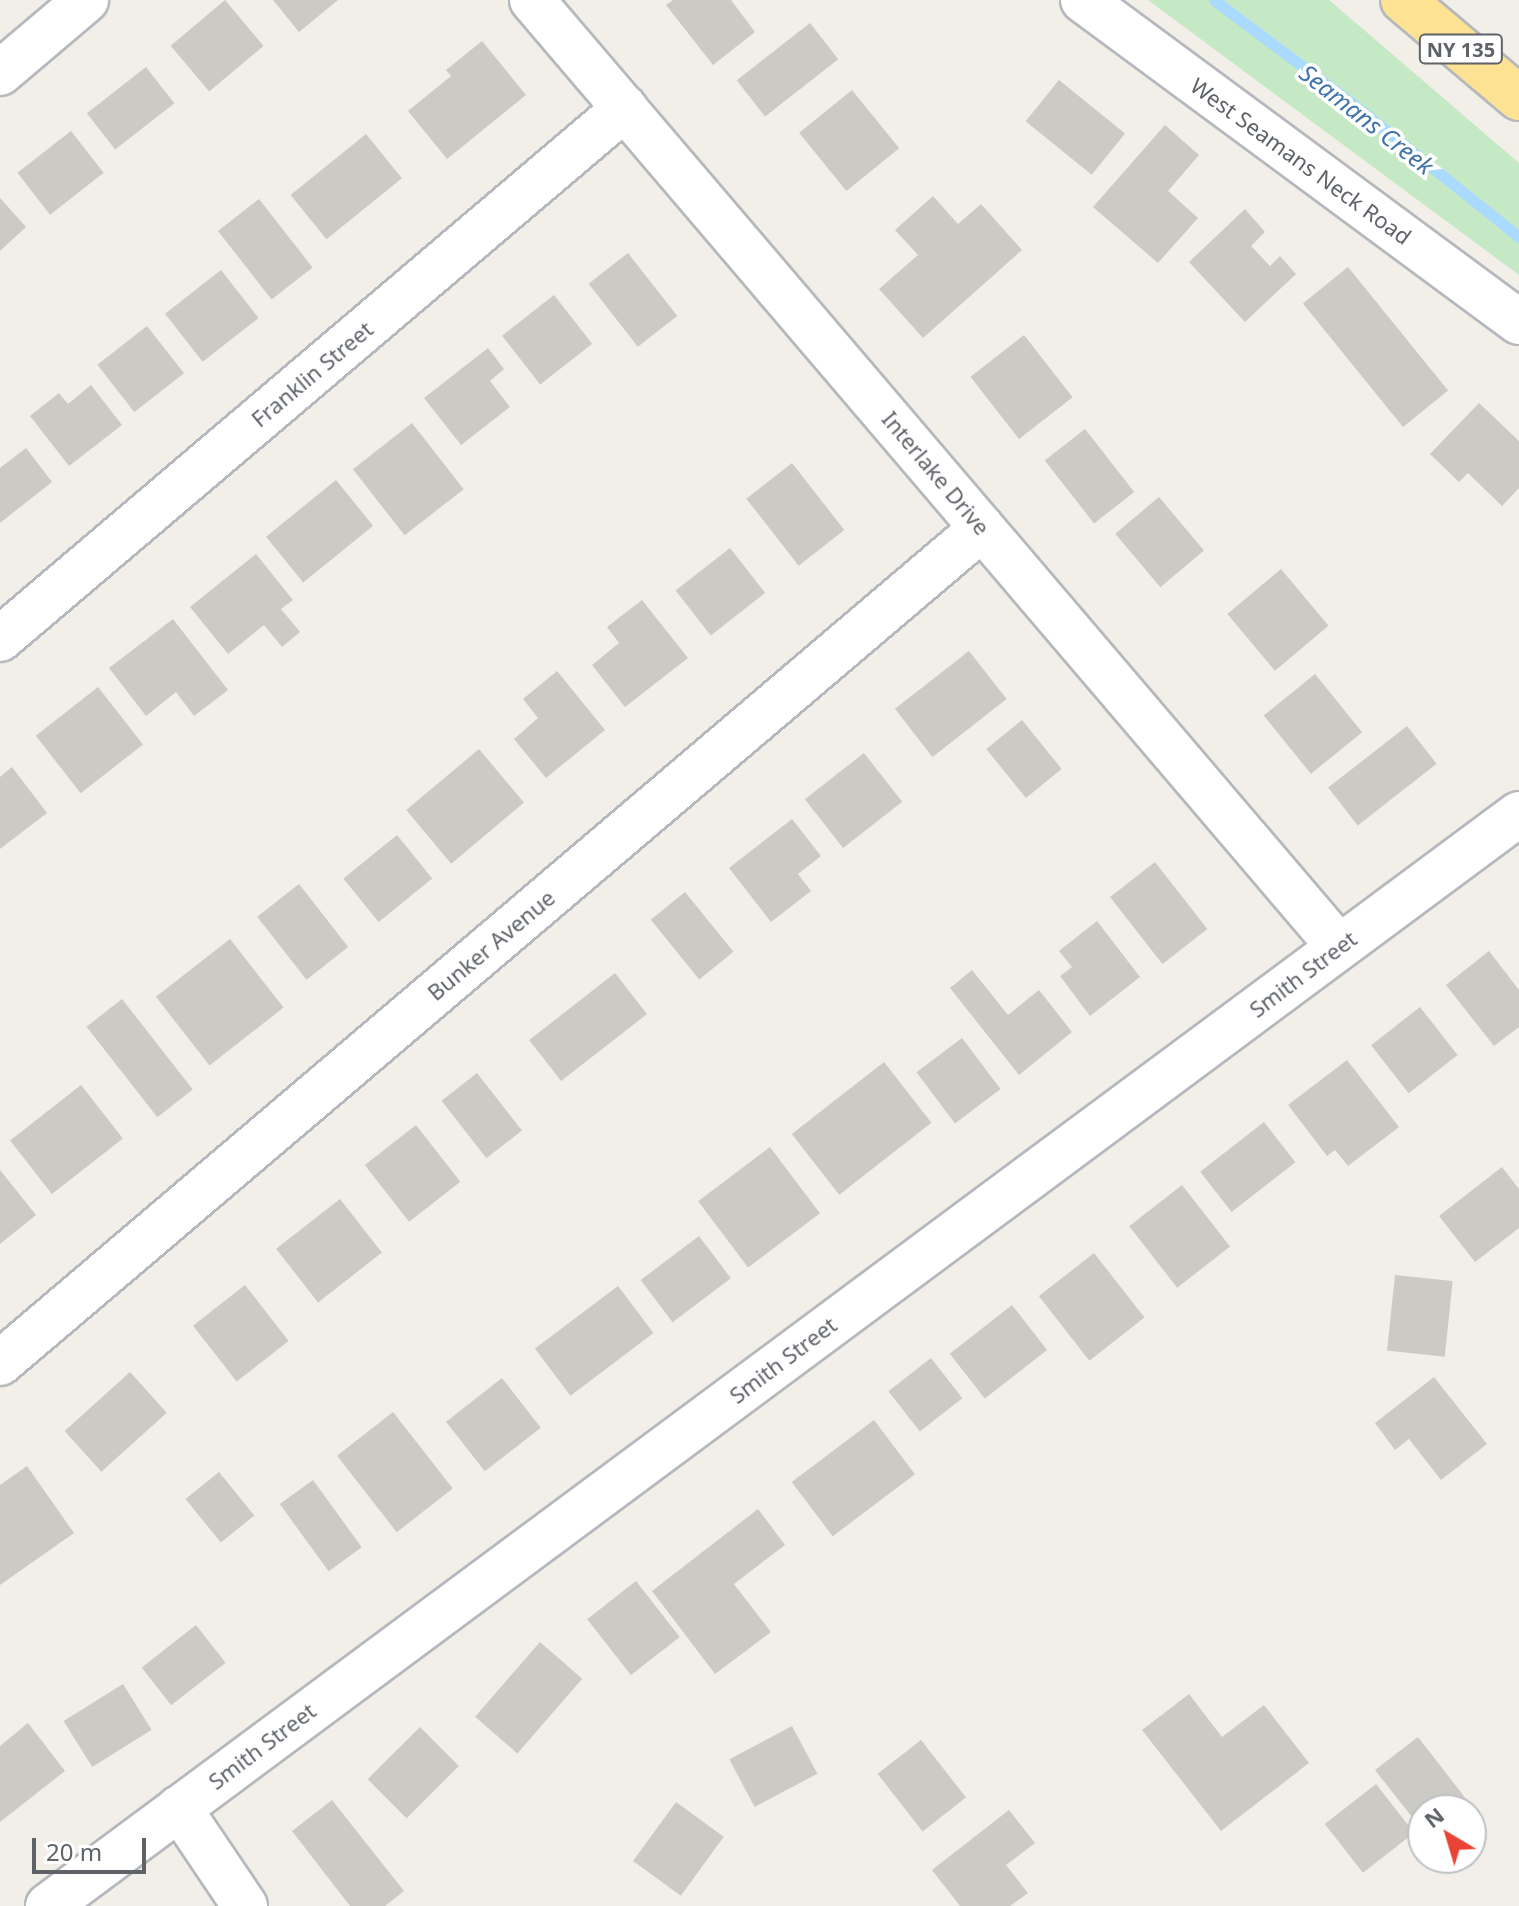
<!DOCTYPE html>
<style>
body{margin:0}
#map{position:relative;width:1519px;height:1906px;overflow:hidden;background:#f1efe8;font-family:"Noto Sans",sans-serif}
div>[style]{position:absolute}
.green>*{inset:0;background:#c5e8c5}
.stream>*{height:11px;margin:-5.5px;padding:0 5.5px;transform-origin:5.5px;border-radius:5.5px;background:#aadaff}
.building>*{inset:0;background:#cccac5;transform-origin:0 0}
.roads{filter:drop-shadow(2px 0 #b5b8bc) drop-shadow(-2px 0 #b5b8bc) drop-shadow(0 2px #b5b8bc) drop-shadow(0 -2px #b5b8bc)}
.street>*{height:44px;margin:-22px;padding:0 22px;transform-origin:22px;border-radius:22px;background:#fff}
.highway>*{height:44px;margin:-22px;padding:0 22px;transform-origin:22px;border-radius:22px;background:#fde293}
span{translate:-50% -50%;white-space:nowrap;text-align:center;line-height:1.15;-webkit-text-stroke:7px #fff;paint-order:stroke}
.shield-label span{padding:2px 6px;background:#fff;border:2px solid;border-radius:6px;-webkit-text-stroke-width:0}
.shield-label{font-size:20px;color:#5f6368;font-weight:700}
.street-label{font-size:22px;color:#5f6368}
.water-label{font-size:24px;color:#4174aa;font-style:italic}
.north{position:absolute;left:1407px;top:1794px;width:80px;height:80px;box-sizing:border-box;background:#fff;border:2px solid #bfc1c3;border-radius:50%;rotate:322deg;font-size:22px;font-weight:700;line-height:32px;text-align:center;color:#5f6368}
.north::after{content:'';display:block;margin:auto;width:28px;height:36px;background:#ea4335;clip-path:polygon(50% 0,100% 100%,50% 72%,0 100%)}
.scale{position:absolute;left:32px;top:1838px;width:114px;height:36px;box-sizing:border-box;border:4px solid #5f6368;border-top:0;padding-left:10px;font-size:24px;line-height:28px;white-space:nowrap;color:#5f6368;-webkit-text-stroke:6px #fff;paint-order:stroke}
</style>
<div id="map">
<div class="green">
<div style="clip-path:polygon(1148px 0,1329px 0,1519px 163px,1519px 275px)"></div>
</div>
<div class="stream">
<div style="left:1214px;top:0;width:174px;rotate:36.8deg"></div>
<div style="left:1353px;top:104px;width:213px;rotate:38.7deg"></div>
</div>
<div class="building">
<div style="left:225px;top:0;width:60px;height:71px;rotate:50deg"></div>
<div style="clip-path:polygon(273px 0,338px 0,299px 32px)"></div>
<div style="clip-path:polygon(673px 0,731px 0,755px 32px,713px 65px,666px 5px)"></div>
<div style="left:810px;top:23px;width:46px;height:93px;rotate:52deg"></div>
<div style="clip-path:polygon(482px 41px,526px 95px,447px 159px,408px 111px,451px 76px,446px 70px)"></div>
<div style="left:146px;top:67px;width:46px;height:75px;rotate:52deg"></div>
<div style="left:1059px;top:80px;width:85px;height:53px;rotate:39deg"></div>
<div style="left:852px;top:90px;width:75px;height:68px;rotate:51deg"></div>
<div style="clip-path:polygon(1165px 125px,1199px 155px,1168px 191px,1198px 218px,1158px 263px,1093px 207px)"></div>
<div style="left:71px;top:131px;width:53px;height:68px;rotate:52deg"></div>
<div style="left:366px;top:134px;width:57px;height:97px;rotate:51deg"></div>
<div style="clip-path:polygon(933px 196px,958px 224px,981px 204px,1022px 250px,923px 338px,879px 289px,918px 255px,895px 230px)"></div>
<div style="clip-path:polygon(0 198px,26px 227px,0 251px)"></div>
<div style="left:259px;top:199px;width:87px;height:52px;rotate:52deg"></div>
<div style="clip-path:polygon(1245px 209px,1265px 232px,1251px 246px,1270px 266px,1280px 256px,1296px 274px,1245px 322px,1189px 262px)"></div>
<div style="left:628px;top:253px;width:80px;height:50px;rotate:52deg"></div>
<div style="left:1348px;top:267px;width:159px;height:58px;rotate:51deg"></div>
<div style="left:221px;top:270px;width:61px;height:71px;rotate:52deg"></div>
<div style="left:554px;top:295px;width:62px;height:66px;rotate:52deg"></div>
<div style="left:147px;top:326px;width:60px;height:63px;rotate:52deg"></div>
<div style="left:1024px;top:335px;width:79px;height:68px;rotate:52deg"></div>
<div style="clip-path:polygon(488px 348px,504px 369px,490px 381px,510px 407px,461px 445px,424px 398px)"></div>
<div style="clip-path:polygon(91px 385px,122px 425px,69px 466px,30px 416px,59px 393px,68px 404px)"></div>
<div style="clip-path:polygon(1479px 403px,1519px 441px,1519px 488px,1502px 506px,1468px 473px,1459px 482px,1430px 454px)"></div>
<div style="left:412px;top:423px;width:84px;height:75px;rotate:52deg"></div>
<div style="left:1085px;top:429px;width:80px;height:51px;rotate:52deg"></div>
<div style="clip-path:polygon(26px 448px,52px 482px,0 523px,0 468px)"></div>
<div style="left:792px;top:463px;width:85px;height:58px;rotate:52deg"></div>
<div style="left:336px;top:480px;width:59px;height:90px;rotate:51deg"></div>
<div style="left:1159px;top:497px;width:70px;height:57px;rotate:50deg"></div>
<div style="left:730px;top:548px;width:57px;height:69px;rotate:52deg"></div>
<div style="clip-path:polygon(256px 554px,293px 600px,281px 609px,300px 632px,282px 647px,264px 625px,228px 654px,190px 607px)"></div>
<div style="left:1281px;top:569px;width:74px;height:70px;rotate:50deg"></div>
<div style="clip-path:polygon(642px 600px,688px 658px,625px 707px,592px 665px,619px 643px,607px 627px)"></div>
<div style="clip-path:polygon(173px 619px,228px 690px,194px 716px,176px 692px,146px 716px,109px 668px)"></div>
<div style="left:969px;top:651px;width:61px;height:94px;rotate:52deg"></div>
<div style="clip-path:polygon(557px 671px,605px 730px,546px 778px,514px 739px,538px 718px,523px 699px)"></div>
<div style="left:1315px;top:674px;width:75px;height:66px;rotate:51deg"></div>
<div style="left:98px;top:687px;width:73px;height:79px;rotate:52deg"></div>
<div style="left:1022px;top:720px;width:63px;height:46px;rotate:51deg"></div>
<div style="left:1407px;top:726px;width:48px;height:100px;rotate:52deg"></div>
<div style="left:479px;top:749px;width:70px;height:95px;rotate:50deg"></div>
<div style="left:864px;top:753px;width:62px;height:75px;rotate:52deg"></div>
<div style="clip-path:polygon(12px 767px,47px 813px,0 849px,0 777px)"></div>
<div style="clip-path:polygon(792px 819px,821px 856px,798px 874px,811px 891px,771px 922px,729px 868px)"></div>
<div style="left:397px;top:835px;width:56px;height:69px;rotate:51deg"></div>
<div style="left:1155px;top:862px;width:85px;height:57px;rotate:52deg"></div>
<div style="left:299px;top:884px;width:80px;height:53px;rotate:52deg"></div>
<div style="left:685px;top:892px;width:77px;height:44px;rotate:51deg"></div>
<div style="clip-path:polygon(1097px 921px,1140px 977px,1090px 1016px,1060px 976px,1072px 967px,1059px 951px)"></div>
<div style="left:230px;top:939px;width:87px;height:94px;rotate:52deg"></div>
<div style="clip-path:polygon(1489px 951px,1519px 990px,1519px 1027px,1494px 1046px,1446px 985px)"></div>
<div style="clip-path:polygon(972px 970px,1008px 1015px,1039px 990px,1072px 1032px,1019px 1075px,950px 988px)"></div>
<div style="left:615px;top:973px;width:52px;height:109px;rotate:52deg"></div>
<div style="left:122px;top:999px;width:115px;height:45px;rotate:52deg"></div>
<div style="left:1420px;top:1007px;width:61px;height:62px;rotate:52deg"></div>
<div style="left:962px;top:1038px;width:64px;height:57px;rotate:53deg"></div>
<div style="clip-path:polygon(1347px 1060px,1399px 1127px,1348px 1166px,1335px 1150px,1327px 1156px,1288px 1105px)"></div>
<div style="left:884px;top:1062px;width:77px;height:117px;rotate:52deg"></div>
<div style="left:477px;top:1073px;width:73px;height:45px;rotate:52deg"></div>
<div style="left:81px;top:1085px;width:68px;height:90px;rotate:52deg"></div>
<div style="left:1264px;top:1122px;width:51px;height:81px;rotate:52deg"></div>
<div style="left:416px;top:1125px;width:72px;height:65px;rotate:52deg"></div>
<div style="left:770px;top:1147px;width:83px;height:90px;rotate:53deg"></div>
<div style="clip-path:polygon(1502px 1167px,1519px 1189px,1519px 1228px,1475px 1262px,1439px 1216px)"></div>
<div style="clip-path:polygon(0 1170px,36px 1215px,0 1244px)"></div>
<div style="left:1182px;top:1185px;width:78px;height:67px;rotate:52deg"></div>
<div style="left:340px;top:1199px;width:68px;height:81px;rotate:52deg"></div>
<div style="left:699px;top:1236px;width:53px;height:73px;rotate:53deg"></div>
<div style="left:1094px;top:1253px;width:82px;height:70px;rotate:52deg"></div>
<div style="left:1395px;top:1275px;width:58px;height:76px;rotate:6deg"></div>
<div style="left:245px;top:1285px;width:71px;height:66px;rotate:52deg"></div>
<div style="left:618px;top:1286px;width:59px;height:104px;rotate:53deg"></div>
<div style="left:1012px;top:1305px;width:57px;height:79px;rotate:52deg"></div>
<div style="left:931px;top:1358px;width:51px;height:54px;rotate:52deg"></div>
<div style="left:130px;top:1372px;width:55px;height:88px;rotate:48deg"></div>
<div style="clip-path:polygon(1434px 1377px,1487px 1444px,1441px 1480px,1409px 1439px,1395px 1450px,1375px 1423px)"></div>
<div style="left:502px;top:1378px;width:63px;height:71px;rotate:52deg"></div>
<div style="left:393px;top:1412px;width:97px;height:71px;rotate:52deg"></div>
<div style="left:874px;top:1420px;width:68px;height:103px;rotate:53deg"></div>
<div style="clip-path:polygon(27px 1466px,74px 1533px,0 1585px,0 1485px)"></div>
<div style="left:219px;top:1472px;width:56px;height:43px;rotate:51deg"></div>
<div style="left:313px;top:1480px;width:83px;height:41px;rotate:54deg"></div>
<div style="clip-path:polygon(758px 1509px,785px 1545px,734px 1584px,771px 1632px,715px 1674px,652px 1591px)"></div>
<div style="left:636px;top:1581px;width:71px;height:62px;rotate:52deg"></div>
<div style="left:196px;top:1625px;width:48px;height:69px;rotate:52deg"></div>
<div style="left:540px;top:1642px;width:56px;height:99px;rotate:41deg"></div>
<div style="left:123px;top:1684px;width:54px;height:70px;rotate:58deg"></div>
<div style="clip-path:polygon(1189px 1694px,1222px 1737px,1264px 1705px,1309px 1763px,1221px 1831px,1142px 1730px)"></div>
<div style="clip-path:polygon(28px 1723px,65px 1771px,0 1822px,0 1746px)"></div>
<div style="left:792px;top:1726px;width:54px;height:71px;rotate:62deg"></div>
<div style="left:420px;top:1727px;width:55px;height:74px;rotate:45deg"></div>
<div style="clip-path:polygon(1418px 1737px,1484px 1822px,1471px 1832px,1471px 1810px,1423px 1810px,1423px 1831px,1375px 1770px)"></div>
<div style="left:921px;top:1740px;width:73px;height:55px;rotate:52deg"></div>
<div style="left:1376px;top:1784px;width:62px;height:65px;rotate:52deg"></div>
<div style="clip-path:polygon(332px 1800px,404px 1891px,385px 1906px,350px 1906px,292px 1831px)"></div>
<div style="left:676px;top:1802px;width:59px;height:73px;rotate:36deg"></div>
<div style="clip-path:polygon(1009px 1810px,1035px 1843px,1006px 1865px,1028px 1893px,1010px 1906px,960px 1906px,932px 1870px)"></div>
</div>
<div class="roads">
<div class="street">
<div style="left:532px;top:0;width:1244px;rotate:49.56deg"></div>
<div style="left:1083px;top:0;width:542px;rotate:36.45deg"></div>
<div style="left:0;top:73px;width:113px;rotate:-40.3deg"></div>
<div style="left:0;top:639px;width:820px;rotate:-40.35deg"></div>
<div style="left:0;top:1363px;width:1289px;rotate:-40.37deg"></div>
<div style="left:179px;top:1808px;width:118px;rotate:56deg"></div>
<div style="left:48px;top:1906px;width:1832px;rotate:-36.59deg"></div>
</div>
<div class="highway">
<div style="left:1403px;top:0;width:152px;rotate:40.2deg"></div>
</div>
</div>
<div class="shield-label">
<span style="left:1461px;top:49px">NY 135</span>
</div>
<div class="street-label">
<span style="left:1301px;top:161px;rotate:36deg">West Seamans Neck Road</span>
<span style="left:312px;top:374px;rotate:-40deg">Franklin Street</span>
<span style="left:936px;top:473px;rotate:50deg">Interlake Drive</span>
<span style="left:491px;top:945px;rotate:-40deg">Bunker Avenue</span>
<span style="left:1303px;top:974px;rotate:-37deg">Smith Street</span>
<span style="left:783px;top:1360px;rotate:-37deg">Smith Street</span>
<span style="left:262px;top:1746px;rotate:-37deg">Smith Street</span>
</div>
<div class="water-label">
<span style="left:1367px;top:119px;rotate:38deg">Seamans Creek</span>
</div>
<div class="north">N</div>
<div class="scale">20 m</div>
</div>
